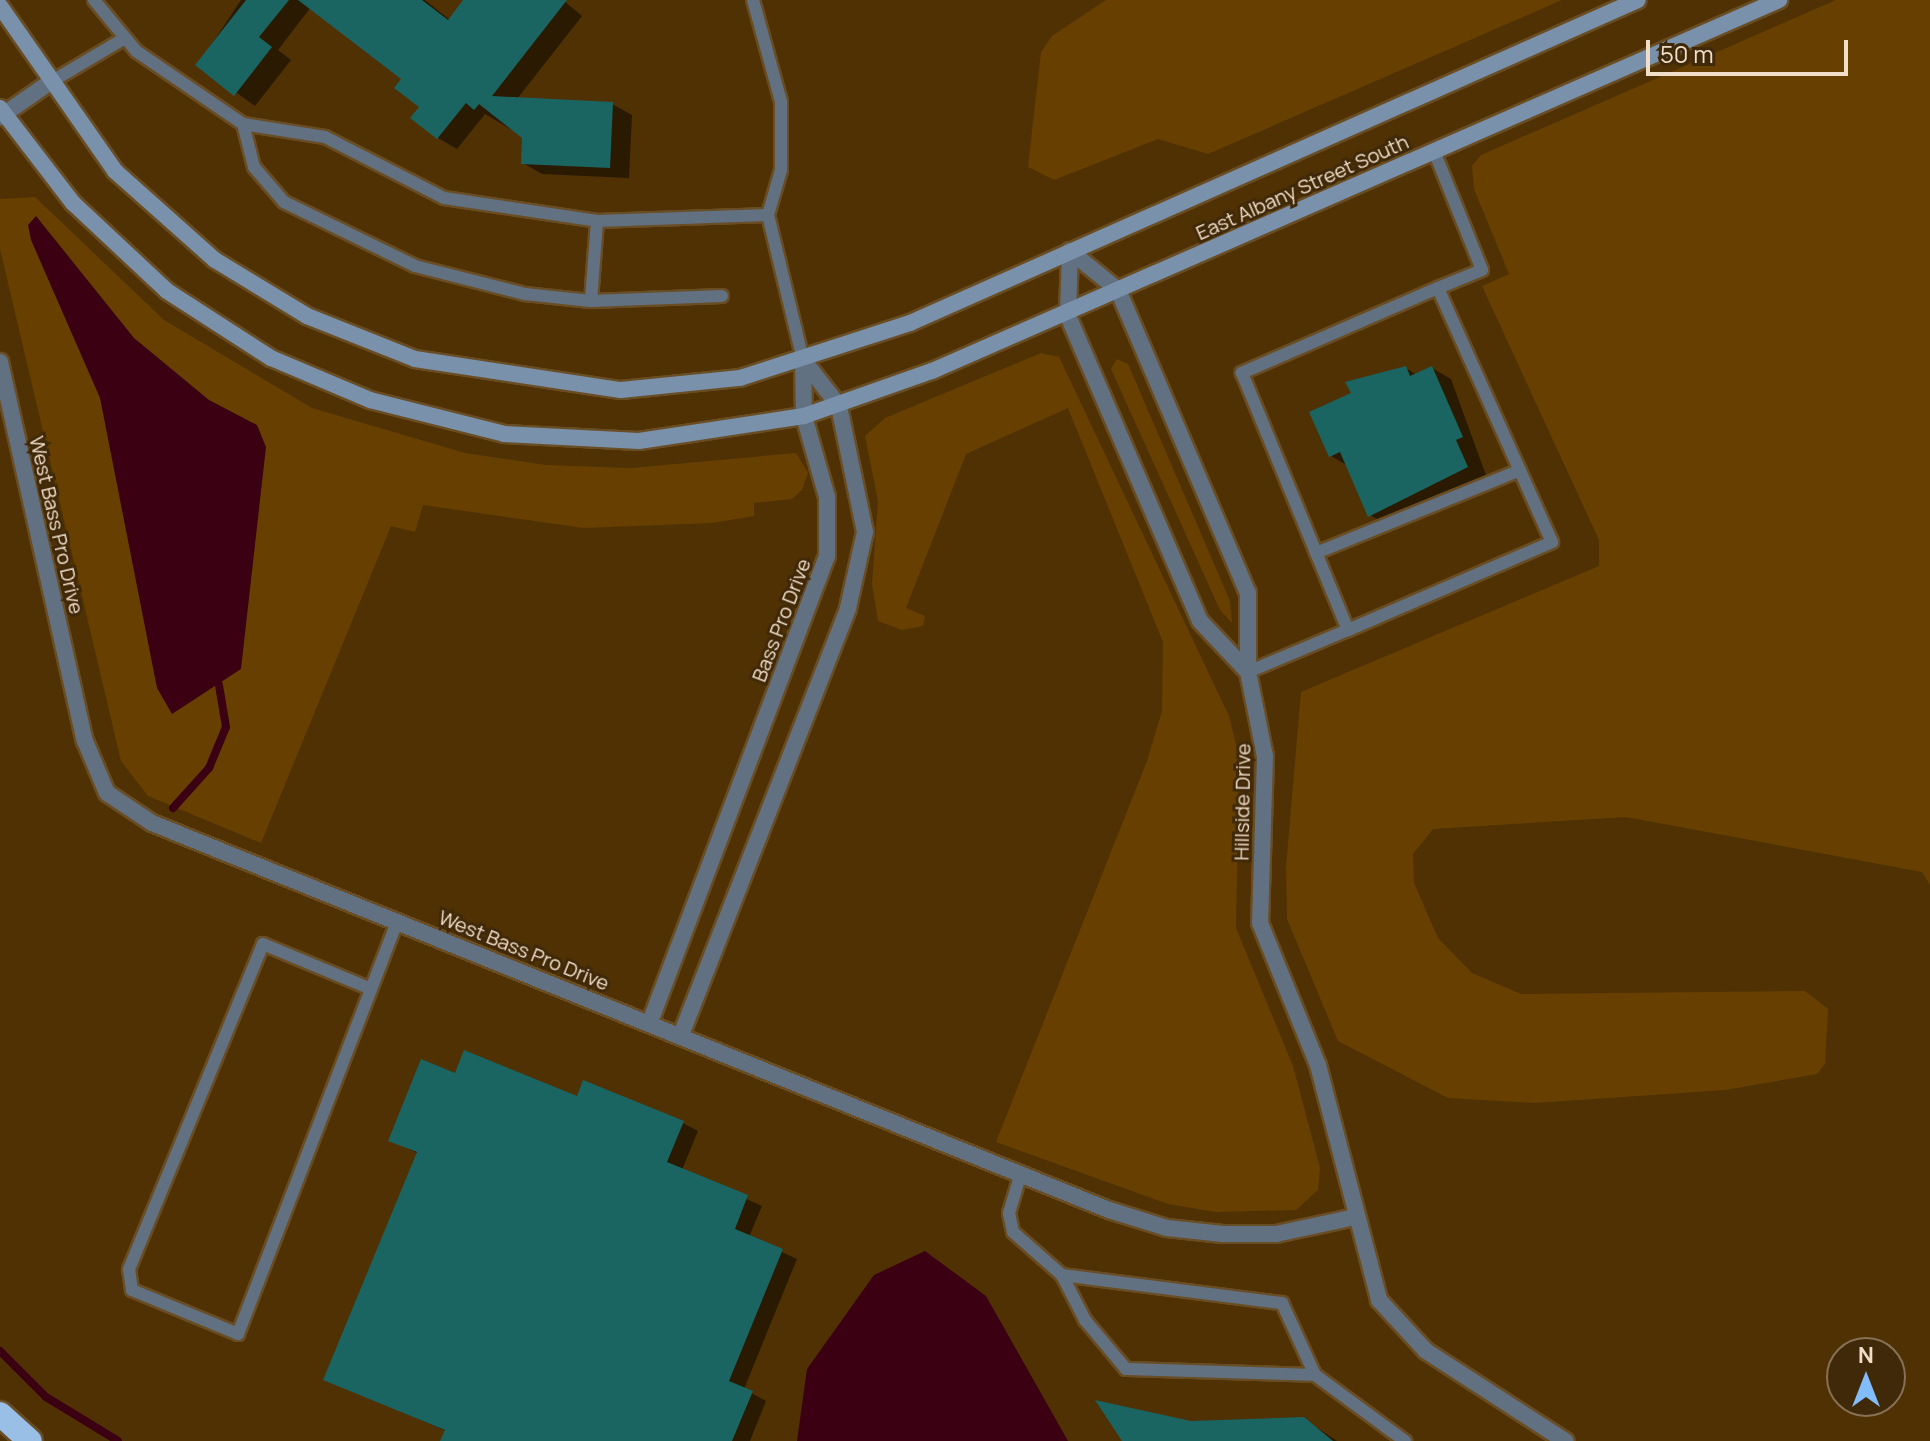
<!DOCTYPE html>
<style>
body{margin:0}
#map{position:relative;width:1930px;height:1441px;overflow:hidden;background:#4f3104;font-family:Manrope,sans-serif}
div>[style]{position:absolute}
.green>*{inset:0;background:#674001}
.water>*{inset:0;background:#3b0012}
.shadow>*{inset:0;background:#0007}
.stream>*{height:8px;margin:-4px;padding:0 4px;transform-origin:4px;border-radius:4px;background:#3b0012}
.building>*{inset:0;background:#1a6562}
.roads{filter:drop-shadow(2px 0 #694d24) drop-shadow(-2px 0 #694d24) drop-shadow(0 2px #694d24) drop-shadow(0 -2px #694d24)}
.service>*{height:12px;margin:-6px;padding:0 6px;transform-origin:6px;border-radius:6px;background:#627182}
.tertiary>*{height:16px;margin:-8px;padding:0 8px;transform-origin:8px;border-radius:8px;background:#627182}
.secondary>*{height:16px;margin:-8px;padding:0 8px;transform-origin:8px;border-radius:8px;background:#7991ab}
.motorway>*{height:24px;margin:-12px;padding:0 12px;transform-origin:12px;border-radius:12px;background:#99bfe7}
span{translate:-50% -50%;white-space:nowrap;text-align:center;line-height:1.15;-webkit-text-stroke:6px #402909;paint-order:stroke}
.street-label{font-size:20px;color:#f1dec9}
.north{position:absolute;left:1826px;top:1337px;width:80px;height:80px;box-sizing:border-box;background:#402909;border:2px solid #877156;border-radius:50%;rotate:0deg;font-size:22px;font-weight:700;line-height:32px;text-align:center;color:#f1dec9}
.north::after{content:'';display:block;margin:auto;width:28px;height:36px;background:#82bcfa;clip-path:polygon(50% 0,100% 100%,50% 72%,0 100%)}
.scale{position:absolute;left:1646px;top:40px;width:202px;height:36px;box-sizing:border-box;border:4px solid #f1dec9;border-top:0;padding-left:10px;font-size:24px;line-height:28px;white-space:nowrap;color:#f1dec9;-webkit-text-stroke:6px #402909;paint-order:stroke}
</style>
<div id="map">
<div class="green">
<div style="clip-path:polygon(1106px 0,1562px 0,1208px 154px,1158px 139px,1054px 180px,1028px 167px,1041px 52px,1052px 36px)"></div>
<div style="clip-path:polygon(1836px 0,1930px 0,1930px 885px,1922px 872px,1626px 817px,1433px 829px,1413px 854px,1414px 883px,1438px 938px,1472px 973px,1521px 994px,1805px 991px,1828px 1009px,1825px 1064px,1817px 1074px,1725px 1090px,1535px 1103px,1448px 1098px,1338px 1041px,1287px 919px,1286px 867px,1301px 692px,1599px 566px,1599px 540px,1482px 286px,1509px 274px,1474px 189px,1472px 166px,1481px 155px)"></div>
<div style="clip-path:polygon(35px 197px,164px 320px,312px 408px,465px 453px,546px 465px,631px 468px,796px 453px,808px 473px,802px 490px,792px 499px,754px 503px,754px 516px,712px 523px,584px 528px,423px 505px,415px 532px,391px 526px,261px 843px,148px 796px,121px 761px,0 249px,0 199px)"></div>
<div style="clip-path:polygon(1041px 353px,1059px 357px,1229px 716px,1239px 757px,1236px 928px,1293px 1066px,1320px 1168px,1318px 1190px,1296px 1210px,1216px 1212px,1168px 1204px,996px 1142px,1147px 761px,1162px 711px,1163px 642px,1068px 408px,966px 454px,906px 608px,925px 616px,923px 626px,902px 630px,878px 621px,872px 584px,878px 501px,865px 436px,885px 418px)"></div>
<div style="clip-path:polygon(1117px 359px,1128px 364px,1230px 601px,1232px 623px,1220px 610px,1111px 369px)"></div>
</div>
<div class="water">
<div style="clip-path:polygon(36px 216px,134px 338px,209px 400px,257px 425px,266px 447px,241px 669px,172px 714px,157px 688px,100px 398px,31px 240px,28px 225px)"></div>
<div style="clip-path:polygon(925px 1251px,986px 1296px,1068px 1441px,797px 1441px,807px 1369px,874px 1275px)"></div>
</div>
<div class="shadow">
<div style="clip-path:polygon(241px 0,425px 0,450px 20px,465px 0,563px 0,582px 16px,517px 99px,612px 104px,632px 115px,629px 178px,542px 174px,523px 163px,524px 137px,485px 114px,457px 149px,438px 138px,404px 79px,311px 7px,278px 50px,291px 60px,255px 106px,198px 65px)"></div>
<div style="clip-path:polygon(1406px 368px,1417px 375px,1432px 368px,1451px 379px,1487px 478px,1390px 527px,1370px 515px,1348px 466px,1331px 456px,1353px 394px,1348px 383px)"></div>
<div style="clip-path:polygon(456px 1075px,578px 1098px,584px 1083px,683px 1123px,698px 1131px,682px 1170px,762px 1206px,749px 1237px,797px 1259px,744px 1389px,766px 1401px,750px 1441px,442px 1441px,446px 1431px,326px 1379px,419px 1154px,390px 1140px)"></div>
<div style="clip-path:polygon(1304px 1419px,1337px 1441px,1125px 1441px)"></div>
</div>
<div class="stream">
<div style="left:173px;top:808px;width:54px;rotate:-48deg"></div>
<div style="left:209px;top:768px;width:44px;rotate:-67.5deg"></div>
<div style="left:226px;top:727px;width:43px;rotate:-99.5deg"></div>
<div style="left:0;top:1351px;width:65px;rotate:45deg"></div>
<div style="left:46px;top:1397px;width:84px;rotate:31.4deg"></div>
</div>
<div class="building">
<div style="clip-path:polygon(246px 0,289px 0,259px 37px,272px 47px,234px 96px,195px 65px)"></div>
<div style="clip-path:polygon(298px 0,422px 0,448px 20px,463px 0,567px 0,492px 96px,613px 102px,610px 168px,521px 164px,522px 138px,479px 104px,474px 110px,466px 103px,437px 139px,410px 118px,419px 107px,394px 88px,401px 79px)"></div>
<div style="clip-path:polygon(1406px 366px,1410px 376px,1432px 366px,1463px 437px,1456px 440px,1468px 467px,1368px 517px,1340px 452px,1329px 457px,1309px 412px,1351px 393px,1345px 382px)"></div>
<div style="clip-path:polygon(464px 1050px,577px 1096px,583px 1080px,684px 1121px,667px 1162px,748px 1195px,735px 1229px,783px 1249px,729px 1381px,753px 1391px,732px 1441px,440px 1441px,445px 1430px,323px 1380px,417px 1152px,388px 1141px,421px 1059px,455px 1073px)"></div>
<div style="clip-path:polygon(1095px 1400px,1191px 1421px,1304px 1417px,1333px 1441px,1122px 1441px)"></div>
</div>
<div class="roads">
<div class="service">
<div style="left:94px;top:0;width:66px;rotate:50.5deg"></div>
<div style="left:136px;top:51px;width:130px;rotate:34.3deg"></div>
<div style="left:243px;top:124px;width:83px;rotate:9deg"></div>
<div style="left:325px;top:137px;width:134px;rotate:27.1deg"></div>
<div style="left:444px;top:198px;width:155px;rotate:8.5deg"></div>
<div style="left:597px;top:221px;width:171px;rotate:-2deg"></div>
<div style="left:753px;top:0;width:106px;rotate:74.6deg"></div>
<div style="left:781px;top:102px;width:68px;rotate:90deg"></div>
<div style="left:781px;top:170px;width:47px;rotate:106.1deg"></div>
<div style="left:768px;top:215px;width:149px;rotate:76.4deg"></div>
<div style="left:49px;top:83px;width:88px;rotate:-30.6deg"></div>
<div style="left:243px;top:124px;width:44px;rotate:75.7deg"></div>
<div style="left:254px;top:167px;width:46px;rotate:49.4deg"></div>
<div style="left:284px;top:202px;width:146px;rotate:26deg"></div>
<div style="left:415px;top:266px;width:114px;rotate:14.3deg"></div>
<div style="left:525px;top:294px;width:66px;rotate:6.1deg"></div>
<div style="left:591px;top:301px;width:131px;rotate:-2.2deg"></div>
<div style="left:1434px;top:151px;width:128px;rotate:68deg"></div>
<div style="left:1482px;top:270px;width:48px;rotate:157.8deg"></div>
<div style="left:591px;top:301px;width:80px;rotate:-85.7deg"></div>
<div style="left:1316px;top:553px;width:220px;rotate:-22.1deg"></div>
<div style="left:1248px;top:672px;width:108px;rotate:-22.8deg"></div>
<div style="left:1348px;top:630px;width:222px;rotate:-23.3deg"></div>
<div style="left:1552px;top:542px;width:278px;rotate:-114.2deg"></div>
<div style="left:1438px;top:288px;width:214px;rotate:156.6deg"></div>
<div style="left:1242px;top:373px;width:278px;rotate:67.6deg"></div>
<div style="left:371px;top:989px;width:117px;rotate:-157.4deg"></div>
<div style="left:263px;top:944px;width:352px;rotate:112.4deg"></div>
<div style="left:129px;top:1269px;width:21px;rotate:82deg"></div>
<div style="left:132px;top:1290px;width:115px;rotate:22.5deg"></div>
<div style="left:238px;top:1334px;width:443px;rotate:-68.9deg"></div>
<div style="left:1021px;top:1173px;width:42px;rotate:106.7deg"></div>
<div style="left:1009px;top:1213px;width:19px;rotate:78deg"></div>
<div style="left:1013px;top:1232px;width:65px;rotate:41.3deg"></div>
<div style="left:1062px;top:1275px;width:51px;rotate:62.9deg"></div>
<div style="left:1085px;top:1320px;width:64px;rotate:50.1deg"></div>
<div style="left:1126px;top:1369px;width:189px;rotate:1.8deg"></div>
<div style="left:1315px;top:1375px;width:112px;rotate:36.3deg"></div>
<div style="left:1062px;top:1275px;width:222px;rotate:7.3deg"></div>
<div style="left:1282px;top:1303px;width:79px;rotate:65.4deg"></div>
</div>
<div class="tertiary">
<div style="left:0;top:117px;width:60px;rotate:-34.8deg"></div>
<div style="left:1070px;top:251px;width:65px;rotate:91.8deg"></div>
<div style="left:1068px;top:316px;width:332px;rotate:66.6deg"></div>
<div style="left:1200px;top:621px;width:70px;rotate:46.7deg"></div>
<div style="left:1248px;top:672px;width:86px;rotate:78.6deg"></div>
<div style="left:1265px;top:756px;width:167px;rotate:91.7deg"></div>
<div style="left:1260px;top:923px;width:153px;rotate:67.8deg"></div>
<div style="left:1318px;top:1065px;width:243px;rotate:75.4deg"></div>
<div style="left:1379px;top:1300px;width:69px;rotate:47.3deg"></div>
<div style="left:1426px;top:1351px;width:166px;rotate:32.9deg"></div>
<div style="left:1070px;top:251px;width:62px;rotate:39.1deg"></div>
<div style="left:1118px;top:290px;width:330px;rotate:66.8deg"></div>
<div style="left:1248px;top:593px;width:79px;rotate:90deg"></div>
<div style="left:0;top:362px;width:388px;rotate:77.4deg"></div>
<div style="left:85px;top:741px;width:56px;rotate:67.1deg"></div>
<div style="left:107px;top:793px;width:54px;rotate:33.7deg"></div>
<div style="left:152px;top:823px;width:1032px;rotate:22.02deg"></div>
<div style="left:1109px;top:1210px;width:61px;rotate:17.2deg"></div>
<div style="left:1167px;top:1228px;width:56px;rotate:6.1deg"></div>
<div style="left:1223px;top:1234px;width:53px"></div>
<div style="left:1276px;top:1234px;width:81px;rotate:-12.1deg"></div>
<div style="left:650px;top:1022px;width:498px;rotate:-69.2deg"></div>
<div style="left:827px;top:556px;width:59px;rotate:-90deg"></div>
<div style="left:827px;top:497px;width:84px;rotate:-105.9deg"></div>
<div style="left:804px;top:416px;width:56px;rotate:-91deg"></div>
<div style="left:681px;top:1035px;width:458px;rotate:-68.6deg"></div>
<div style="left:848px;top:608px;width:78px;rotate:-77.4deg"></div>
<div style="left:865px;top:532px;width:129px;rotate:-101.7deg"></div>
<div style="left:839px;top:406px;width:58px;rotate:-128deg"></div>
</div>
<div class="secondary">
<div style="left:0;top:6px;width:201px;rotate:55.1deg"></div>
<div style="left:115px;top:171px;width:134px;rotate:41.7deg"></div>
<div style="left:215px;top:260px;width:108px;rotate:31.3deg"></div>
<div style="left:307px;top:316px;width:116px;rotate:21.7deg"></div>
<div style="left:415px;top:359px;width:208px;rotate:8.6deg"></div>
<div style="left:621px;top:390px;width:120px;rotate:-5.8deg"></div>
<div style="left:740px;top:378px;width:179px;rotate:-17.9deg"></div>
<div style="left:910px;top:323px;width:796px;rotate:-23.93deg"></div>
<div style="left:0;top:108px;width:120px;rotate:52.5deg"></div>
<div style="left:73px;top:203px;width:129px;rotate:43.1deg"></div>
<div style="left:167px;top:291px;width:124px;rotate:32.8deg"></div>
<div style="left:271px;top:358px;width:108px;rotate:23deg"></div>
<div style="left:370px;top:400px;width:138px;rotate:14.2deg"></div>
<div style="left:504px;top:434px;width:135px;rotate:3deg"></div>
<div style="left:639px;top:441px;width:167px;rotate:-8.6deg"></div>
<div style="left:804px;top:416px;width:136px;rotate:-19.4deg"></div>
<div style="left:932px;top:371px;width:925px;rotate:-23.65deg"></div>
</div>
<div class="motorway">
<div style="left:0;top:1414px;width:40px;rotate:42deg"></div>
</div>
</div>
<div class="street-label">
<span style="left:1302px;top:187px;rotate:-24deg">East Albany Street South</span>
<span style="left:57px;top:525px;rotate:77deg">West Bass Pro Drive</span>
<span style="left:781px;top:620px;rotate:-69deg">Bass Pro Drive</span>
<span style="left:1242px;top:802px;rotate:-89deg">Hillside Drive</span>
<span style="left:524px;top:950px;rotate:22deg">West Bass Pro Drive</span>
</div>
<div class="north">N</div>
<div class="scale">50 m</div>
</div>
